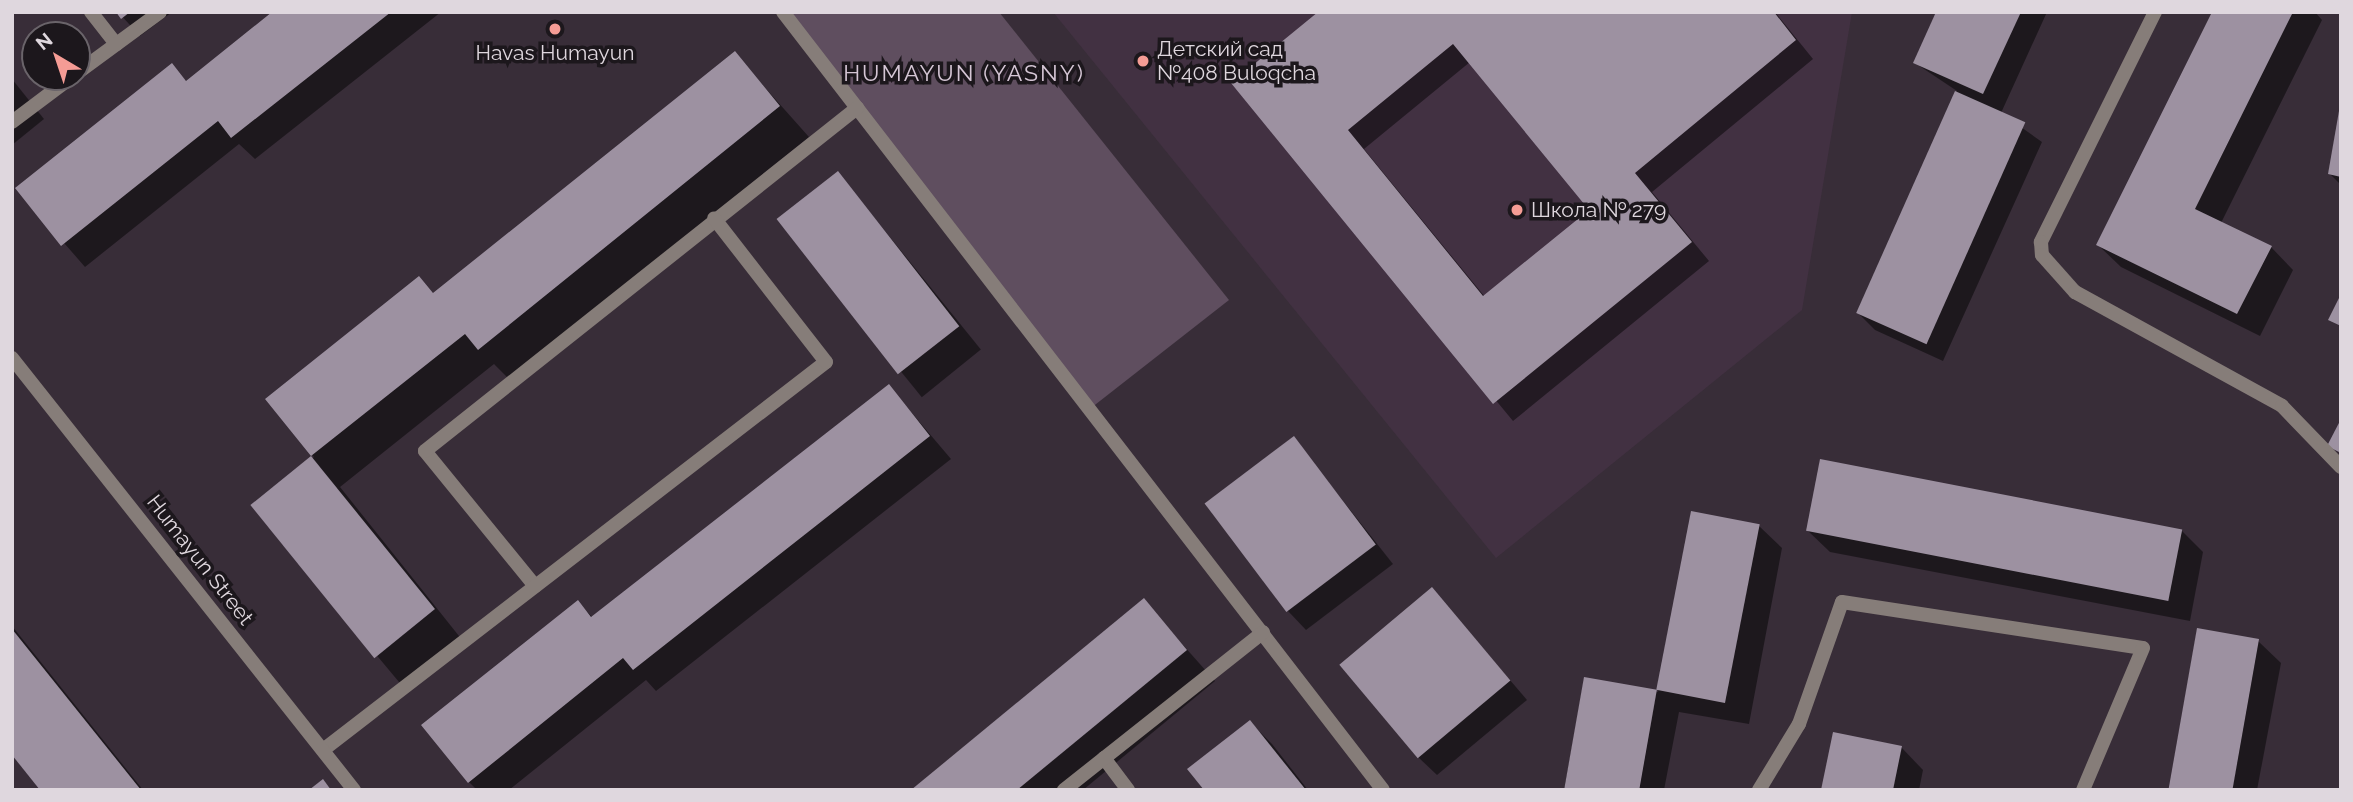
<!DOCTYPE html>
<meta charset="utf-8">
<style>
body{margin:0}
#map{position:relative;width:2353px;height:802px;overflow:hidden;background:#382d38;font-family:Raleway,sans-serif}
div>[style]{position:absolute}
.built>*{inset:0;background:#423142}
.green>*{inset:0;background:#5f4e5f}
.shadow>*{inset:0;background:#0007;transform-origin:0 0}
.building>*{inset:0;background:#9d91a1;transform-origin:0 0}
.service>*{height:14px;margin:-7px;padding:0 7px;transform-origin:7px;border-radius:7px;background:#867d79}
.minor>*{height:14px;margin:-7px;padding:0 7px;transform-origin:7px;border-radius:7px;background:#867d79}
.dots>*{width:19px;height:19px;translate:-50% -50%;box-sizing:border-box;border:4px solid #1c171c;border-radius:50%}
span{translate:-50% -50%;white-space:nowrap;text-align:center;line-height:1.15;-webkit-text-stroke:7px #1c171c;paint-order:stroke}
.poi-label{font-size:21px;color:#dfd7de}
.left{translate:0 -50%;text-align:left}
.street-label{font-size:21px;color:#dfd7de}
.neighbourhood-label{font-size:23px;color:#d5c6d5;letter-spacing:2px}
.frame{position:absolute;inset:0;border:14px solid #dfd7de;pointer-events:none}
.north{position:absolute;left:21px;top:21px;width:70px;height:70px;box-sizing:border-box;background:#1c171c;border:2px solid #6a646a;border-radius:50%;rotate:321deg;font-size:19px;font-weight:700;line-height:28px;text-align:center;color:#dfd7de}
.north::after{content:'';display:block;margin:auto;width:24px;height:32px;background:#f59c95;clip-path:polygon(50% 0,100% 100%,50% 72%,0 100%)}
</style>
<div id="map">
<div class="built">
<div style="clip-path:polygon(1053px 12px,1852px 12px,1802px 310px,1496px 558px)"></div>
</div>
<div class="green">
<div style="clip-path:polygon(783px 12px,999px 12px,1229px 300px,1091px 408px)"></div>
</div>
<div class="shadow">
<div style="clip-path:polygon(118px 12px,172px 12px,140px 36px)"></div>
<div style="clip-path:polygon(275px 12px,441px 12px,255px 159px,239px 144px,85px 267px,17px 189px,171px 66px,187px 82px)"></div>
<div style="clip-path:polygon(evenodd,1321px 12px,1775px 12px,1813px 59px,1652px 192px,1709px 261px,1513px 421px,1234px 83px,1321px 12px,1470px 62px,1591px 210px,1485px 297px,1364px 149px,1470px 62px)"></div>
<div style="clip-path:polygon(1938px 12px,2047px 12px,2001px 113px,2042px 142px,1943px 361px,1875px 330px,1857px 312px,1957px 91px,1915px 63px)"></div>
<div style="clip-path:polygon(2214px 12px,2315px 12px,2322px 20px,2221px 223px,2271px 247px,2293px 270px,2260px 336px,2121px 267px,2098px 245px)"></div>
<div style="clip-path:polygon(734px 53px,809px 137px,509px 379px,494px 364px,340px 487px,463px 641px,404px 688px,252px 506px,314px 457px,268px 399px,419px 279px,434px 294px)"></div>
<div style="clip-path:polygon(12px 79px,44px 119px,12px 145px)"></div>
<div style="clip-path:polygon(2341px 113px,2341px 185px,2330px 174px)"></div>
<div style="left:838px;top:173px;width:227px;height:76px;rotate:51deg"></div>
<div style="clip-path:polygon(889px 386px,951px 459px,656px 691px,646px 680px,509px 790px,477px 790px,469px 782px,578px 602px,593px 618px)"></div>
<div style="clip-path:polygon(1294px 439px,1393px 564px,1306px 630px,1288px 611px)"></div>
<div style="clip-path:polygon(1692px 513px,1759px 526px,1782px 548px,1749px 724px,1679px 712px,1664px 790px,1564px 790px,1585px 679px,1658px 692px)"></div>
<div style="clip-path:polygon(1807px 530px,2181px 530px,2203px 552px,2190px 621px,1830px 552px)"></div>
<div style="clip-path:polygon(1432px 589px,1527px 700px,1437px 775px,1418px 757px)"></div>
<div style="clip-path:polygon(1144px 601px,1215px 681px,1083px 790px,914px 790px)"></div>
<div style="clip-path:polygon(12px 626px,143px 790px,42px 790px,12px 752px)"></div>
<div style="clip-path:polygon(2258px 641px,2281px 663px,2257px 790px,2168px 790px)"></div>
<div style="clip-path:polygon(1250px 722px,1272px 744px,1308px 790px,1206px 790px)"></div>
<div style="clip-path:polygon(1901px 747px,1923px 770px,1919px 790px,1823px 790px)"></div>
</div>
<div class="building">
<div style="clip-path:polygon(116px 12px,130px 12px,121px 19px)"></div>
<div style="clip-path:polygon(272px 12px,391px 12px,231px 138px,218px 121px,61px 246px,15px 188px,172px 63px,186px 81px)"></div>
<div style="clip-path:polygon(evenodd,1318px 12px,1774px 12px,1796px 40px,1635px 173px,1692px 242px,1493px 404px,1231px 83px,1318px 12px,1453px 44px,1589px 210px,1483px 296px,1348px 130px,1453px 44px)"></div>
<div style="clip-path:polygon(1936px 12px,2021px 12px,1983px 94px,1913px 63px)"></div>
<div style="clip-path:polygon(2212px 12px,2293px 12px,2195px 209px,2272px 246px,2237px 314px,2096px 245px)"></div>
<div style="clip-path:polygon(735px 51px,780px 106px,478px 350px,465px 334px,311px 456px,265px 399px,419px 276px,433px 293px)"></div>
<div style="left:1955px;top:91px;width:77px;height:243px;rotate:24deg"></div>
<div style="clip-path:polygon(2339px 111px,2341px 111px,2341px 177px,2328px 174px)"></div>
<div style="left:838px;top:171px;width:197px;height:78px;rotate:52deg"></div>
<div style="clip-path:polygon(2341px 294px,2341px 326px,2328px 320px)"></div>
<div style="clip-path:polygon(889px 384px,930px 436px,633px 670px,623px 658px,468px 783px,421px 725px,578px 600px,591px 617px)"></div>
<div style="clip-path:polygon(2341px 419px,2341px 453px,2327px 446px)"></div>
<div style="left:1294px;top:436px;width:136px;height:112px;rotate:53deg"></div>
<div style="left:311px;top:456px;width:197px;height:78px;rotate:51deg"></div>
<div style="left:1820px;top:459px;width:369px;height:73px;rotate:11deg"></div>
<div style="left:1691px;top:511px;width:70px;height:182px;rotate:11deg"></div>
<div style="left:1432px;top:587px;width:122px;height:121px;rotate:50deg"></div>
<div style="clip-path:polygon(1144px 598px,1187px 650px,1017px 790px,911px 790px)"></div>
<div style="left:2197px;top:628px;width:63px;height:165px;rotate:10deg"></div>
<div style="clip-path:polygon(12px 629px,141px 790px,40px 790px,12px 755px)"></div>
<div style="left:1584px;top:677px;width:74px;height:115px;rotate:10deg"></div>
<div style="clip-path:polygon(1250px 720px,1306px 790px,1204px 790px,1187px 769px)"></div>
<div style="clip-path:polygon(1833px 732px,1902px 746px,1893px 790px,1821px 790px)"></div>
<div style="clip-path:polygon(323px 779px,331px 790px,309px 790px)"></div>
</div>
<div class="service">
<div style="left:91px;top:12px;width:41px;rotate:52deg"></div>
<div style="left:783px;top:12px;width:982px;rotate:52.36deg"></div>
<div style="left:2155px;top:12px;width:257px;rotate:116.4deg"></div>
<div style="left:2041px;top:242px;width:13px;rotate:86deg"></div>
<div style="left:2042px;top:255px;width:50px;rotate:48.3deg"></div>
<div style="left:2075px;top:292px;width:236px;rotate:28.8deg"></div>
<div style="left:2282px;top:406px;width:85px;rotate:46deg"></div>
<div style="left:77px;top:73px;width:103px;rotate:-36.3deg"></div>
<div style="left:12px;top:122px;width:75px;rotate:-36.9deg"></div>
<div style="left:535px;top:586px;width:174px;rotate:-129.2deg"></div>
<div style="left:425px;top:451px;width:552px;rotate:-38.45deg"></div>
<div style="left:323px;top:750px;width:635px;rotate:-37.65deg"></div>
<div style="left:826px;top:362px;width:182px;rotate:-127.9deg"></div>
<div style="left:1104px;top:758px;width:40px;rotate:53deg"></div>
<div style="left:1064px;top:790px;width:254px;rotate:-38.4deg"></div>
<div style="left:1759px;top:790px;width:77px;rotate:-58.8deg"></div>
<div style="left:1799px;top:724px;width:129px;rotate:-70.6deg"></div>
<div style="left:1842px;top:602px;width:304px;rotate:8.7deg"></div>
<div style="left:2143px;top:648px;width:154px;rotate:112.9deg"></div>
</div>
<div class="minor">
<div style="left:12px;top:358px;width:551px;rotate:51.63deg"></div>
</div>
<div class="dots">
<div style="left:555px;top:29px;background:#f59c95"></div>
<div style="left:1143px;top:61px;background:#f59c95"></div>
<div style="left:1517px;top:210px;background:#f59c95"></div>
</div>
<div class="poi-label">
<span class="left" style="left:1157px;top:61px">Детский сад<br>№408 Buloqcha</span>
<span style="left:555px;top:53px">Havas Humayun</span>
<span class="left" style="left:1531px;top:210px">Школа № 279</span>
</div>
<div class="street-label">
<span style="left:200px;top:560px;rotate:52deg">Humayun Street</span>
</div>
<div class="neighbourhood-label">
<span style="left:964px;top:73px">HUMAYUN (YASNY)</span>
</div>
<div class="frame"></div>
<div class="north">N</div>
</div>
